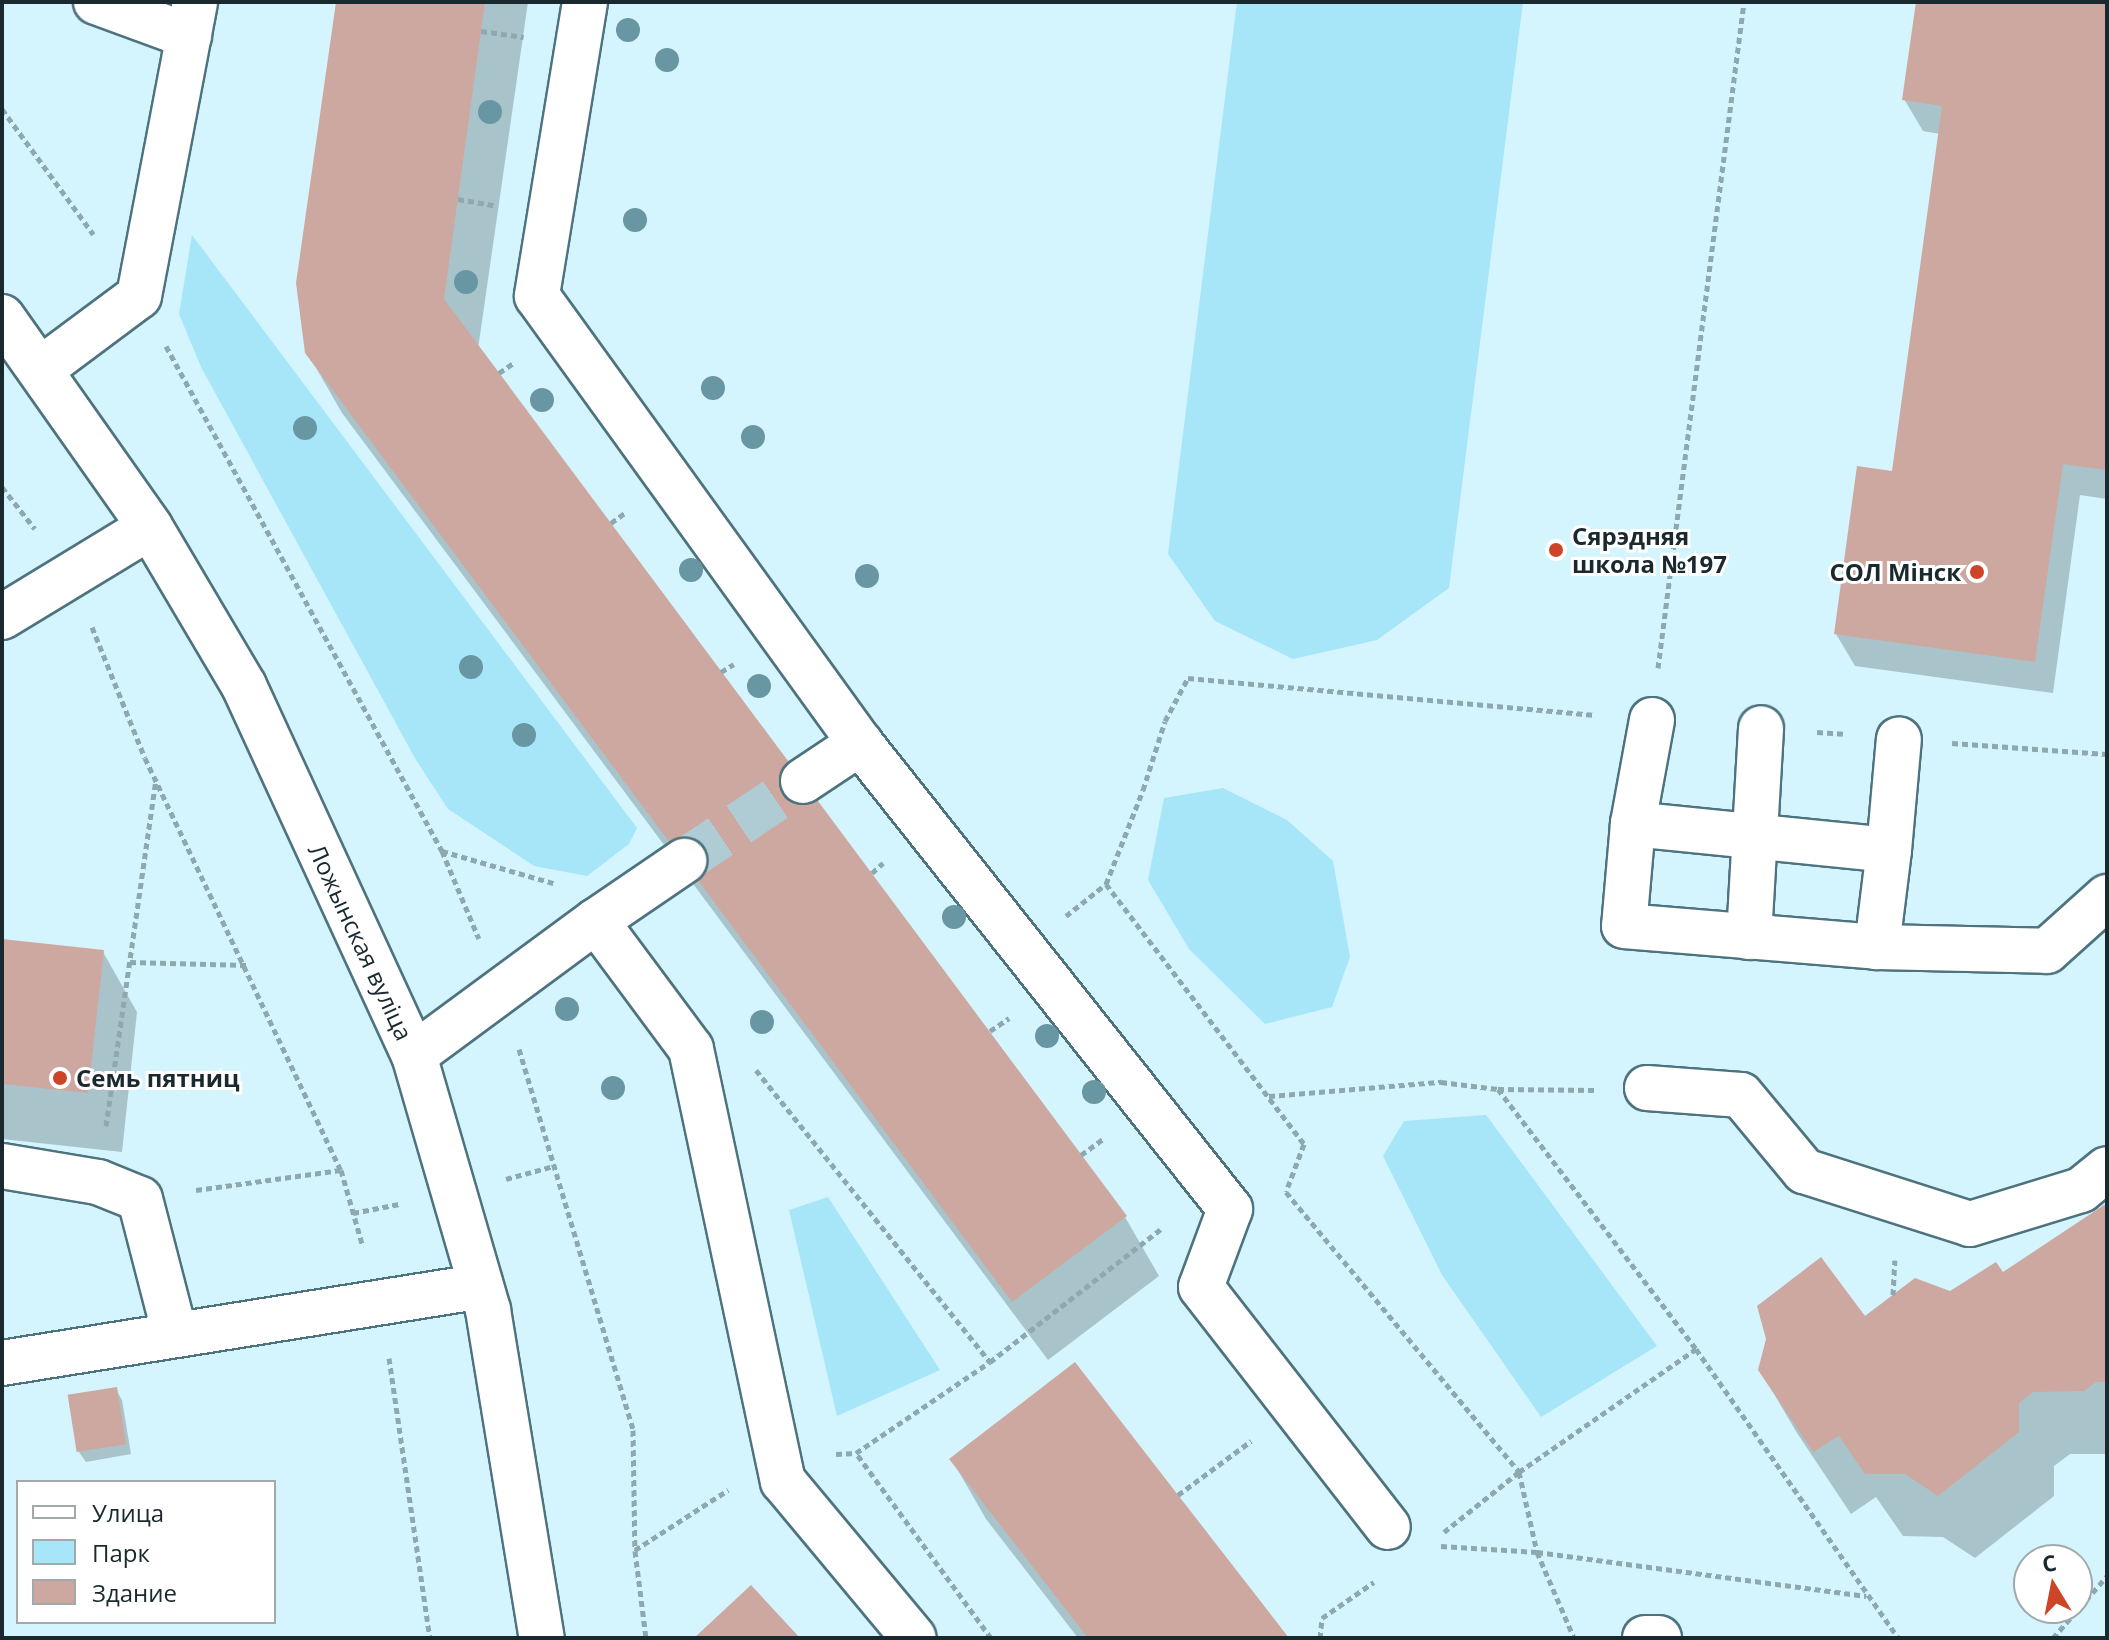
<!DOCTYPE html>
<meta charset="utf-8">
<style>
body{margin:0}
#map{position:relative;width:2109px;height:1640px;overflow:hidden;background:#d4f4fe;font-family:"Open Sans",sans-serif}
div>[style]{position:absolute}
.green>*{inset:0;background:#a7e5f9}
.shadow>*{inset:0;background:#0003}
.building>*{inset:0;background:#cda8a0;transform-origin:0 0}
.minor-tunnel>*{height:44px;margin-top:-22px;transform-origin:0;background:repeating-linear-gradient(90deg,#afcbd4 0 44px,transparent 0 66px)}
.path>*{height:5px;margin-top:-2.5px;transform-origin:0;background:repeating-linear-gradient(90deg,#8ea8b0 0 6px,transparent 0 10px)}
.roads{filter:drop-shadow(2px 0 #4e737e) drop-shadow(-2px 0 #4e737e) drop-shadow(0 2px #4e737e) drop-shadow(0 -2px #4e737e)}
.minor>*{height:44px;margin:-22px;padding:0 22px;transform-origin:22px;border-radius:22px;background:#fff}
.trees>*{width:24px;height:24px;margin:-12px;border-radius:50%;background:#6896a3}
.dots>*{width:22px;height:22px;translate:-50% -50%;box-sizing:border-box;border:4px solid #fff;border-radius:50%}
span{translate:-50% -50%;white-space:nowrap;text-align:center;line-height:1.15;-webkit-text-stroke:6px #fff;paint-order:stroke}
.poi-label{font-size:24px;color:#19292e;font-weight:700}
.left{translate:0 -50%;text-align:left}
.right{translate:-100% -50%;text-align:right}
.street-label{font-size:24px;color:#19292e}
.frame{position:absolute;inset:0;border:4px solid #19292e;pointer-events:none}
.legend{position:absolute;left:16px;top:1480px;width:260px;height:144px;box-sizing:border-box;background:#fff;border:2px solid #a3a9ab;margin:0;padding:10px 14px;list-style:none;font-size:24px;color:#19292e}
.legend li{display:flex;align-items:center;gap:16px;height:40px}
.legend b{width:40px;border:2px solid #a3a9ab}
.north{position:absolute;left:2013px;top:1544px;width:80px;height:80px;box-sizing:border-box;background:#fff;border:2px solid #a3a9ab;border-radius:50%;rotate:350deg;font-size:22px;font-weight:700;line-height:32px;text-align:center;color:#19292e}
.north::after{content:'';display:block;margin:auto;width:28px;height:36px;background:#ce4427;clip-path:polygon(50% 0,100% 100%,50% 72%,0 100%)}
</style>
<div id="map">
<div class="green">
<div style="clip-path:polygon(1237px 2px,1523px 2px,1449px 588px,1377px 640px,1293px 659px,1215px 621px,1168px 554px)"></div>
<div style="clip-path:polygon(192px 235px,637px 828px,629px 844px,587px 876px,534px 866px,448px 809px,416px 760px,201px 367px,179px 314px)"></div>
<div style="clip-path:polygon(1223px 788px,1287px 820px,1333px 861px,1350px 957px,1332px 1007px,1265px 1024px,1189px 949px,1148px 880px,1164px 798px)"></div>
<div style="clip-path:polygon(1486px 1115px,1657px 1346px,1541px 1417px,1442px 1275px,1383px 1156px,1404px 1121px)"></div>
<div style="clip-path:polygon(828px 1197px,940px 1370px,837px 1416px,789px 1210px)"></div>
</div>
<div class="shadow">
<div style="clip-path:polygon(338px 2px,528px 2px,478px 349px,1125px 1217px,1159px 1276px,1048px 1360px,342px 413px,307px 352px)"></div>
<div style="clip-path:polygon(1918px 2px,2107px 2px,2107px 499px,2080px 495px,2053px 693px,1855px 666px,1836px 634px,1893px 473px,1940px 134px,1923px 131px,1904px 99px)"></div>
<div style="clip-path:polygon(2px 941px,103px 952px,137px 1012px,122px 1152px,2px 1139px)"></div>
<div style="clip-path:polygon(2107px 1206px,2107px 1454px,2070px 1454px,2054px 1466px,2054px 1496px,1975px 1558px,1943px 1537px,1903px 1536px,1876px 1497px,1851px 1514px,1797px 1433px,1760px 1370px,1865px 1319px,2003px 1275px)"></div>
<div style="clip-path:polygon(116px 1390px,122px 1400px,131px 1454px,86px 1462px,79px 1452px)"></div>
<div style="clip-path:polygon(952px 1460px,1286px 1638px,1078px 1638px,986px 1519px)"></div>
</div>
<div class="building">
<div style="clip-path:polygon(336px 2px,485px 2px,444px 299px,1127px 1216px,1012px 1302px,305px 353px,296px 283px)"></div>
<div style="clip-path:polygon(1916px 2px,2107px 2px,2107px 470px,2063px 464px,2035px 662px,1834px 634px,1857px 466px,1892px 471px,1942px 106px,1902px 100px)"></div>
<div style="clip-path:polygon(2px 939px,104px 950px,88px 1093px,2px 1084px)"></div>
<div style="clip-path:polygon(2107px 1203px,2107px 1382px,2096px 1382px,2084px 1391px,2033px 1392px,2019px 1403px,2019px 1432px,1938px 1496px,1905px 1474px,1865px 1474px,1839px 1436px,1813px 1452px,1758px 1370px,1766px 1339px,1757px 1306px,1821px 1257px,1865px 1316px,1915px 1278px,1950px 1291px,1996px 1262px,2003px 1272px)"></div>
<div style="clip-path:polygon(1075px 1362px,1178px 1495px,1289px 1638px,1088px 1638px,949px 1459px)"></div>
<div style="left:117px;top:1387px;width:58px;height:50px;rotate:81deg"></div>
<div style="clip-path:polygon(751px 1585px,800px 1638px,694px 1638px)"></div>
</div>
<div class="minor-tunnel">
<div style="left:684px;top:861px;width:143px;rotate:-33.9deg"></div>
</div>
<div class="path">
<div style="left:481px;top:31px;width:43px;rotate:7.9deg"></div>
<div style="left:2px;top:109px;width:155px;rotate:53.9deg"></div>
<div style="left:458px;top:199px;width:39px;rotate:10deg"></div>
<div style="left:166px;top:346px;width:576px;rotate:61.34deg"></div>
<div style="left:442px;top:851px;width:95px;rotate:67.2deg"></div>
<div style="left:499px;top:373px;width:19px;rotate:-35deg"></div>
<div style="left:2px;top:487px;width:53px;rotate:51.8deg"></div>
<div style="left:611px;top:523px;width:19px;rotate:-36deg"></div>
<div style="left:92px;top:627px;width:141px;rotate:68deg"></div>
<div style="left:145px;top:758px;width:456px;rotate:64.6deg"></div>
<div style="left:341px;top:1170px;width:80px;rotate:74.1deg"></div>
<div style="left:1658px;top:668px;width:672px;rotate:-82.64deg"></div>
<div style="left:721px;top:672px;width:15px;rotate:-32deg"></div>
<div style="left:1817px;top:732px;width:26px;rotate:4deg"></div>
<div style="left:1952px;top:743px;width:155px;rotate:4.1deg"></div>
<div style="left:442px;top:851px;width:116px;rotate:16.1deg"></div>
<div style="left:872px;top:873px;width:15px;rotate:-42deg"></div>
<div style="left:1106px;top:884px;width:327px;rotate:52.7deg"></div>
<div style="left:1304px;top:1144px;width:51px;rotate:110.6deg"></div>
<div style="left:1286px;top:1192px;width:364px;rotate:50.2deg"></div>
<div style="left:1519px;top:1472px;width:82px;rotate:77.3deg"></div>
<div style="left:1537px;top:1552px;width:94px;rotate:66.7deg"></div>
<div style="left:1066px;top:916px;width:51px;rotate:-38.7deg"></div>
<div style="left:1106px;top:884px;width:101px;rotate:-68.5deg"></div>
<div style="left:1143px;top:790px;width:72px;rotate:-72.3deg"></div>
<div style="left:1165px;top:721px;width:49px;rotate:-61.9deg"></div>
<div style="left:1188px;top:678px;width:409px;rotate:5.2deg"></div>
<div style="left:130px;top:962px;width:117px;rotate:1.5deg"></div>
<div style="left:990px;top:1031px;width:23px;rotate:-34deg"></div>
<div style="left:519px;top:1049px;width:398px;rotate:73.3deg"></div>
<div style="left:633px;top:1430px;width:121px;rotate:89.1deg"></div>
<div style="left:635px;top:1551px;width:88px;rotate:82.8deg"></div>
<div style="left:756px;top:1070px;width:374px;rotate:51.3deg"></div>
<div style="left:1498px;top:1089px;width:327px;rotate:52.7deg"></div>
<div style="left:1269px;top:1096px;width:173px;rotate:-4.7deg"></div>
<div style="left:1441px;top:1082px;width:57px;rotate:7deg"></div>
<div style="left:1498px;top:1089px;width:96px;rotate:0.6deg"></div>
<div style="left:106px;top:1126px;width:351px;rotate:-81.8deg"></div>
<div style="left:1081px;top:1155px;width:27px;rotate:-36deg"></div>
<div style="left:506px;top:1179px;width:50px;rotate:-15.2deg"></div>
<div style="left:196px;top:1190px;width:146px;rotate:-7.9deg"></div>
<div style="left:353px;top:1213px;width:47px;rotate:-11.1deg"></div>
<div style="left:1893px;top:1295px;width:35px;rotate:-87deg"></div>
<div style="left:389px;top:1358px;width:283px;rotate:81.7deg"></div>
<div style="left:836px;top:1454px;width:20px;rotate:-3deg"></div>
<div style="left:1178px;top:1495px;width:91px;rotate:-36.5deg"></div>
<div style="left:1444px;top:1532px;width:96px;rotate:-38.7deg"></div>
<div style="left:1519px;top:1472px;width:216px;rotate:-34.8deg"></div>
<div style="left:1696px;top:1349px;width:353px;rotate:55deg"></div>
<div style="left:1441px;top:1546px;width:96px;rotate:3.6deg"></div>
<div style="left:1537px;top:1552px;width:332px;rotate:7.6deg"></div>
<div style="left:635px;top:1550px;width:111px;rotate:-32.8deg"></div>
<div style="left:991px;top:1638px;width:229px;rotate:-126.1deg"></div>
<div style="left:856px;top:1453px;width:162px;rotate:-34.2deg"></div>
<div style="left:990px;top:1362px;width:217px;rotate:-37.9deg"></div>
<div style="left:1320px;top:1638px;width:20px;rotate:-84deg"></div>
<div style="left:1322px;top:1618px;width:63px;rotate:-34.7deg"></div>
<div style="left:2053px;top:1638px;width:82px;rotate:-48.9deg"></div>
</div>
<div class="roads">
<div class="minor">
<div style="left:96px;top:2px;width:99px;rotate:20.1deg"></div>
<div style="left:585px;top:2px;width:298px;rotate:99.3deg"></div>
<div style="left:537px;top:296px;width:551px;rotate:54.15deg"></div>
<div style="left:2px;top:317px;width:257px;rotate:54.8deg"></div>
<div style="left:150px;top:527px;width:185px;rotate:59.4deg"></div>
<div style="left:244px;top:686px;width:406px;rotate:65.3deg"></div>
<div style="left:414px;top:1055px;width:266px;rotate:73.8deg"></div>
<div style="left:488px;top:1310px;width:332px;rotate:80.7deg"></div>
<div style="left:41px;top:369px;width:122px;rotate:-36.7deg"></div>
<div style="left:139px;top:296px;width:299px;rotate:-79.2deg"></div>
<div style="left:2px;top:617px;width:173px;rotate:-31.3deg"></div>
<div style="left:1652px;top:720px;width:106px;rotate:100.4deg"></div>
<div style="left:1633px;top:824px;width:102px;rotate:95deg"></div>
<div style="left:1624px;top:926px;width:254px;rotate:4.7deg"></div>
<div style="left:1877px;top:947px;width:170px;rotate:1.3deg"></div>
<div style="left:2047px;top:951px;width:81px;rotate:-42deg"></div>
<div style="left:803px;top:781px;width:69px;rotate:-33.7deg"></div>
<div style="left:860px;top:743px;width:595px;rotate:51.55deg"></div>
<div style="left:1230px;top:1209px;width:83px;rotate:110.4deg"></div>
<div style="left:1201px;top:1287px;width:304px;rotate:52.1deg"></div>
<div style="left:1633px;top:824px;width:257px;rotate:5.8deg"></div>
<div style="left:1889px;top:850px;width:98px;rotate:97.1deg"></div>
<div style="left:1889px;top:850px;width:111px;rotate:-84.9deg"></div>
<div style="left:596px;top:921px;width:107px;rotate:-34.3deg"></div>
<div style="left:1749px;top:937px;width:209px;rotate:-86.7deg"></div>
<div style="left:414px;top:1055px;width:226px;rotate:-36.4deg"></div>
<div style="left:596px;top:921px;width:159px;rotate:53.4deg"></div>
<div style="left:691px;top:1049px;width:442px;rotate:78deg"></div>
<div style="left:783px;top:1481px;width:204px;rotate:50.2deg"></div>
<div style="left:1647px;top:1088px;width:94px;rotate:4.3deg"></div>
<div style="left:1741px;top:1095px;width:99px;rotate:50.3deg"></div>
<div style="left:1804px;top:1171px;width:174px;rotate:17.7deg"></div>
<div style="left:1970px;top:1224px;width:116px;rotate:-17deg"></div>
<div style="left:2081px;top:1190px;width:33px;rotate:-39deg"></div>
<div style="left:2px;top:1166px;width:97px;rotate:9.5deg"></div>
<div style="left:98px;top:1182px;width:45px;rotate:22deg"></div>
<div style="left:140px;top:1199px;width:139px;rotate:75.5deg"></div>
<div style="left:2px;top:1363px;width:485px;rotate:-9.1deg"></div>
<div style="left:1645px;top:1638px;width:14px"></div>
</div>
</div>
<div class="trees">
<div style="left:628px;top:30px"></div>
<div style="left:667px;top:60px"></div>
<div style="left:490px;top:112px"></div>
<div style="left:635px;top:220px"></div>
<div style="left:466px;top:282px"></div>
<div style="left:713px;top:388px"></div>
<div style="left:542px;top:400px"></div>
<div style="left:305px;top:428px"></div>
<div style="left:753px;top:437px"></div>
<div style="left:691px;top:570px"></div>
<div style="left:867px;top:576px"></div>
<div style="left:471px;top:667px"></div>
<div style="left:759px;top:686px"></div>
<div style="left:524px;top:735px"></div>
<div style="left:954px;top:917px"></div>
<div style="left:567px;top:1009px"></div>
<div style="left:762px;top:1022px"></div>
<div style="left:1047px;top:1036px"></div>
<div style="left:613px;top:1088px"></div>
<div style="left:1094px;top:1092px"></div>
</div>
<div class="dots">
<div style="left:1556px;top:550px;background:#ce4427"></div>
<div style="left:1977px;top:572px;background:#ce4427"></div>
<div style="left:60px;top:1078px;background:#ce4427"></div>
</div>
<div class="poi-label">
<span class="left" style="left:1572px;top:550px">Сярэдняя<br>школа №197</span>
<span class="right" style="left:1961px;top:572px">СОЛ Мінск</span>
<span class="left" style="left:76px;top:1078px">Семь пятниц</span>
</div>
<div class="street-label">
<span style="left:361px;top:942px;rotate:65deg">Ложынская вуліца</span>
</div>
<div class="frame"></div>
<ul class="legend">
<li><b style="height:10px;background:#fff"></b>Улица</li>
<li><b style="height:22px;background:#a7e5f9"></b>Парк</li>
<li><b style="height:22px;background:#cda8a0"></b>Здание</li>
</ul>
<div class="north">С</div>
</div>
